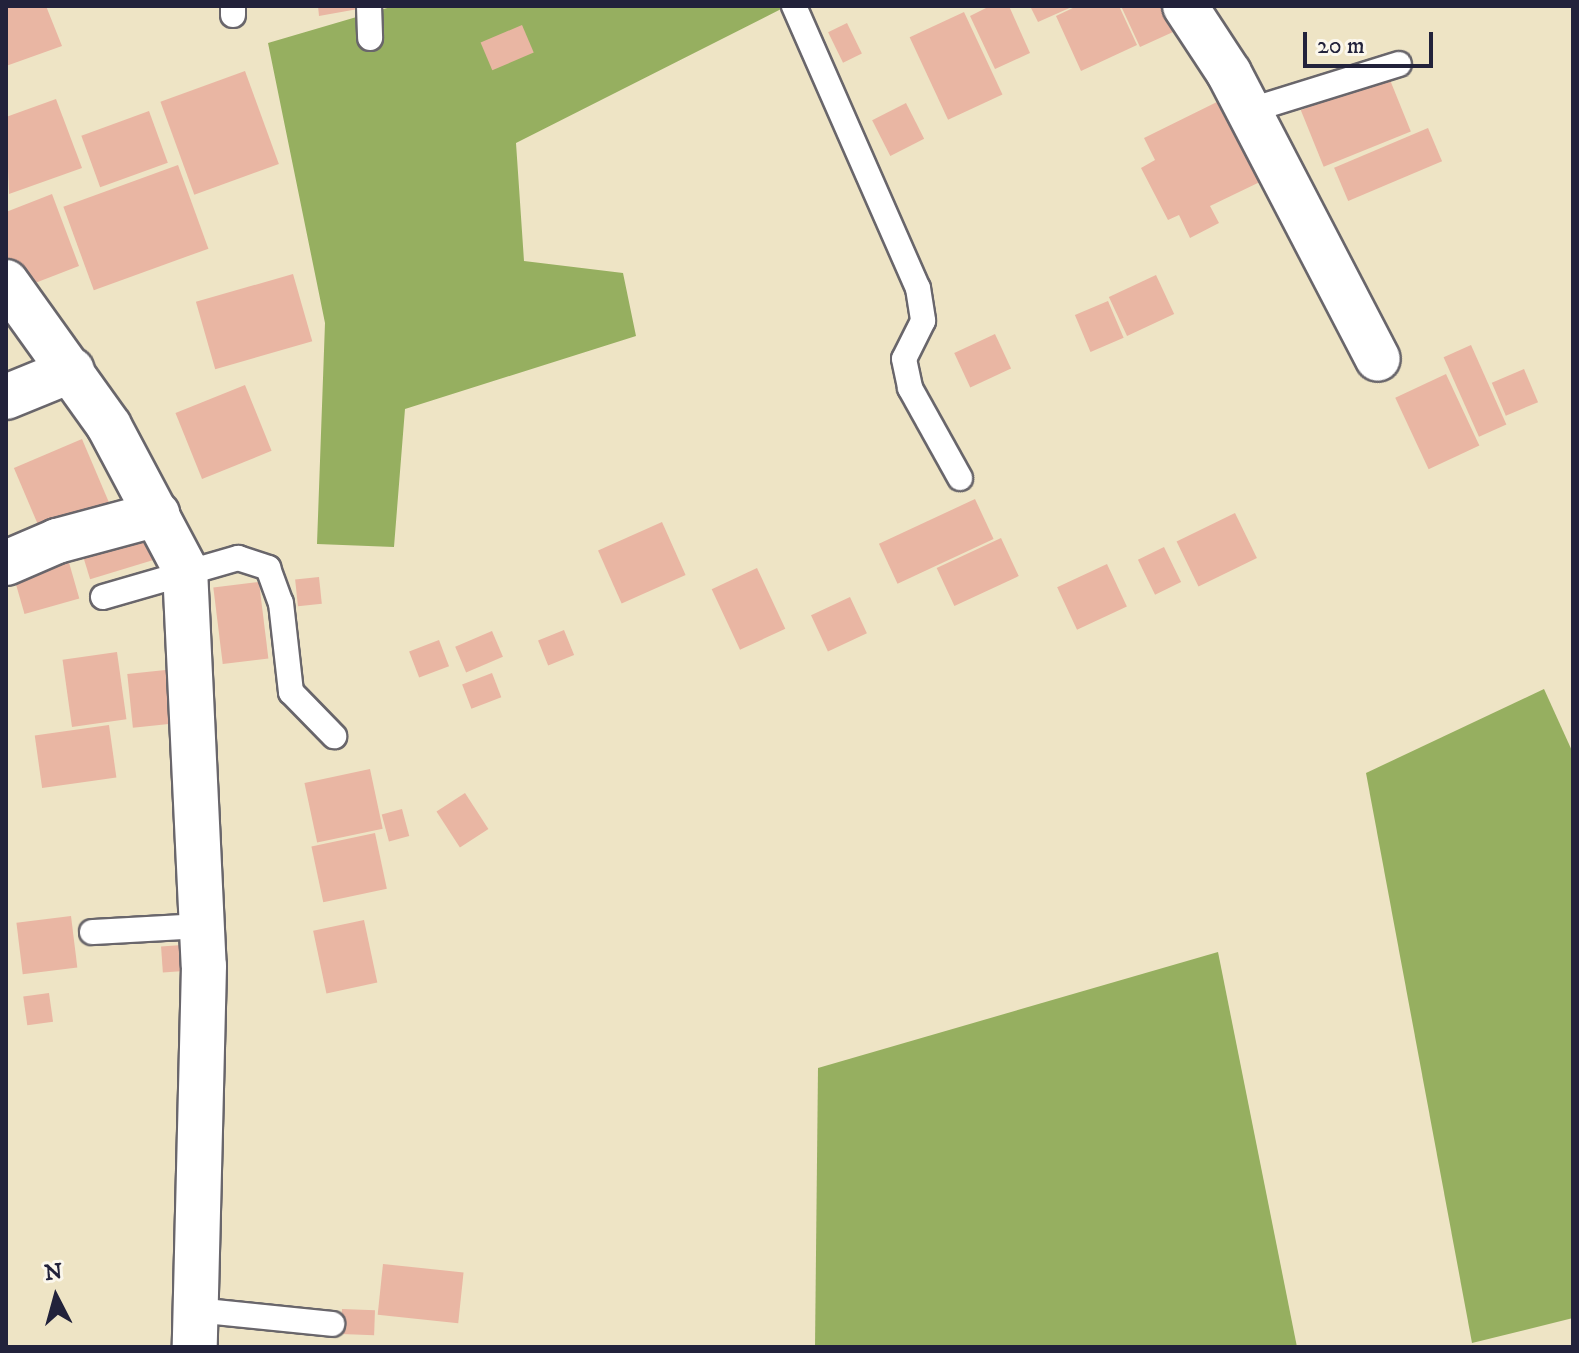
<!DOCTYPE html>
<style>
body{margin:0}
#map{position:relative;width:1579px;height:1353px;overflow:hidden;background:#eee4c5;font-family:"IM FELL DW Pica",serif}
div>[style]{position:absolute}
.forest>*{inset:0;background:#96af60}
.building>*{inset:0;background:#e9b6a3;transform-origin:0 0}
.roads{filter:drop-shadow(2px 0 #69666b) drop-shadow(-2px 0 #69666b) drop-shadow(0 2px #69666b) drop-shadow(0 -2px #69666b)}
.service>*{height:24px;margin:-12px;padding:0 12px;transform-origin:12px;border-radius:12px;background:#fff}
.minor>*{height:44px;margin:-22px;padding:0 22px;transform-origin:22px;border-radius:22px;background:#fff}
span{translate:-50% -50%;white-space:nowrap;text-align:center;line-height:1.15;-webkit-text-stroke:7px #fbf7ec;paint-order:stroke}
.frame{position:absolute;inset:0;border:8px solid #22223b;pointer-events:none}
.north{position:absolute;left:16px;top:1257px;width:80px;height:80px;-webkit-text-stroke:6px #fbf7ec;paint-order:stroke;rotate:354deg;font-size:22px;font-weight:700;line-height:32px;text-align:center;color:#22223b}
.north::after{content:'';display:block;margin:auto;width:28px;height:36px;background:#22223b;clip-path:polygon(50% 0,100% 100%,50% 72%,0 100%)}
.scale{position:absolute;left:1303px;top:32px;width:130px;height:36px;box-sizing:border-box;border:4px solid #22223b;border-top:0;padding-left:10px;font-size:24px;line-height:28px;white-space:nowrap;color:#22223b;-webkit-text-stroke:6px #fbf7ec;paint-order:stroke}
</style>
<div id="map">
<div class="forest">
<div style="clip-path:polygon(394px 6px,787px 6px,516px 143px,524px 261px,623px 273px,636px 336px,405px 409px,394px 547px,317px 544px,325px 323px,268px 43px)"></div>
<div style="clip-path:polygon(1544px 689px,1573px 753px,1573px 1318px,1472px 1343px,1366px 773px)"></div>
<div style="clip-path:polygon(1218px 952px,1297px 1347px,815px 1347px,818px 1068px)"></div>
</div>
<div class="building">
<div style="clip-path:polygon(46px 6px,62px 46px,6px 66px,6px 7px)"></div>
<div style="clip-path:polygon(318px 6px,358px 6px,358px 9px,319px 16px)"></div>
<div style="clip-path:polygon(990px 6px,1009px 6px,1030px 53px,995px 69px,970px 16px)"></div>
<div style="clip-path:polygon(1030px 6px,1074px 6px,1038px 22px)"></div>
<div style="clip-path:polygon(1077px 6px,1119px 6px,1137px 45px,1081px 71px,1056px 16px)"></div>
<div style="clip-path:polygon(1121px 6px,1161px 6px,1173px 32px,1140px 47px)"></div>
<div style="left:964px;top:12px;width:91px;height:60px;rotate:65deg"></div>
<div style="left:847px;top:23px;width:34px;height:21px;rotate:64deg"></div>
<div style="left:522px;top:25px;width:30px;height:45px;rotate:67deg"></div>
<div style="left:245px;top:71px;width:99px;height:90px;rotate:70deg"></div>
<div style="left:1388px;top:75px;width:61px;height:94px;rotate:68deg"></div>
<div style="clip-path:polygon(56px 99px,82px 168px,9px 194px,6px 117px)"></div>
<div style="clip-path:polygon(1223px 99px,1264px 180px,1210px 206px,1219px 223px,1190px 238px,1179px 215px,1168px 220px,1141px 168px,1155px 160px,1144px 138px)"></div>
<div style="left:906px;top:103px;width:40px;height:38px;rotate:63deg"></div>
<div style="left:149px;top:111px;width:55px;height:72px;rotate:70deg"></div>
<div style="left:1428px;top:128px;width:36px;height:102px;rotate:67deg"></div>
<div style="left:178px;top:165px;width:89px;height:122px;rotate:70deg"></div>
<div style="clip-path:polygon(52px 194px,79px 266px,17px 290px,6px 261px,6px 212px)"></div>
<div style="left:293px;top:274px;width:70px;height:101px;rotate:74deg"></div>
<div style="left:1156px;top:275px;width:43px;height:52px;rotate:65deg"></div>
<div style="left:1108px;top:301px;width:40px;height:36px;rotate:67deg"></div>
<div style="left:995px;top:334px;width:38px;height:45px;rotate:65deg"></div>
<div style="left:1471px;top:345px;width:87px;height:30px;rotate:66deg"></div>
<div style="left:1524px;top:369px;width:36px;height:35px;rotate:67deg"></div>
<div style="left:1446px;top:374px;width:79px;height:56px;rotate:65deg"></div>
<div style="left:245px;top:385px;width:71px;height:75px;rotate:68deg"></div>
<div style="left:82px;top:439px;width:74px;height:74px;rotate:67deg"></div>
<div style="left:975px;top:499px;width:44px;height:106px;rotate:65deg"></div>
<div style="left:1235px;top:513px;width:50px;height:65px;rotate:64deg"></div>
<div style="left:662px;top:522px;width:58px;height:70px;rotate:66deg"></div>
<div style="left:146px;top:533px;width:28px;height:67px;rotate:73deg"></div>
<div style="left:1001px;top:538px;width:42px;height:71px;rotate:65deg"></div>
<div style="left:1164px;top:547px;width:39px;height:29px;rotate:64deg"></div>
<div style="left:68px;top:559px;width:41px;height:57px;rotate:74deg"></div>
<div style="left:1107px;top:564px;width:47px;height:55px;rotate:65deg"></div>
<div style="left:757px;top:568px;width:67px;height:50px;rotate:65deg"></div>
<div style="left:319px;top:577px;width:27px;height:24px;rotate:84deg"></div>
<div style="left:259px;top:582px;width:77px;height:46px;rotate:83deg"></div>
<div style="left:850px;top:597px;width:40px;height:43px;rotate:65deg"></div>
<div style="left:564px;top:630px;width:27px;height:28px;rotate:68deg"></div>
<div style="left:492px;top:631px;width:28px;height:40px;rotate:67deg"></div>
<div style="left:439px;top:640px;width:28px;height:32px;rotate:69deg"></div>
<div style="left:117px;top:652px;width:68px;height:55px;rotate:82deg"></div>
<div style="left:175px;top:669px;width:54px;height:48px;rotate:84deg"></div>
<div style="left:492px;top:673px;width:26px;height:32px;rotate:69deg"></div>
<div style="left:109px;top:725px;width:53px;height:75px;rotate:82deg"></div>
<div style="left:370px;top:769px;width:61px;height:67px;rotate:78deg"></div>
<div style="left:465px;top:793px;width:43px;height:34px;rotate:57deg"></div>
<div style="left:402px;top:809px;width:28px;height:21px;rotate:75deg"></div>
<div style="left:375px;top:833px;width:57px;height:65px;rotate:78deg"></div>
<div style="left:71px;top:916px;width:52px;height:55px;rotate:83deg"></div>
<div style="left:364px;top:920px;width:64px;height:52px;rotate:78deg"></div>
<div style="left:182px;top:945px;width:26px;height:21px;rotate:86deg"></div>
<div style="left:49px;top:993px;width:29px;height:26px;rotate:82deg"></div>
<div style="left:383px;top:1264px;width:81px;height:51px;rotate:6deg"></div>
<div style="left:342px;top:1309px;width:33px;height:25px;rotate:2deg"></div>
</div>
<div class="roads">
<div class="service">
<div style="left:369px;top:6px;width:32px;rotate:88deg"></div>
<div style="left:794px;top:6px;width:308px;rotate:66.3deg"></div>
<div style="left:918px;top:288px;width:33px;rotate:81deg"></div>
<div style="left:923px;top:321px;width:42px;rotate:116.6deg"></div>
<div style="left:904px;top:359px;width:30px;rotate:78deg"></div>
<div style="left:910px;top:388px;width:103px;rotate:60.9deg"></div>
<div style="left:233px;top:15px;width:9px;rotate:-90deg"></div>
<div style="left:1248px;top:111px;width:158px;rotate:-17.3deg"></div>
<div style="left:103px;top:597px;width:141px;rotate:-16.1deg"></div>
<div style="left:238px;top:558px;width:32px;rotate:18deg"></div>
<div style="left:268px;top:568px;width:37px;rotate:70deg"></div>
<div style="left:281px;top:603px;width:90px;rotate:83.6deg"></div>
<div style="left:291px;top:692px;width:62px;rotate:45.7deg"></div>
<div style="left:92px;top:932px;width:111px;rotate:-3.1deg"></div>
<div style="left:195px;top:1310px;width:138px;rotate:5.8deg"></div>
</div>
<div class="minor">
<div style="left:1185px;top:6px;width:80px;rotate:56.7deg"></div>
<div style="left:1229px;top:73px;width:322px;rotate:62.5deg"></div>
<div style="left:6px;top:282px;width:177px;rotate:54.4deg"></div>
<div style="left:109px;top:426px;width:162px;rotate:62deg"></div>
<div style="left:185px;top:569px;width:397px;rotate:87.3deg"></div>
<div style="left:204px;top:966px;width:381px;rotate:91.4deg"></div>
<div style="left:6px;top:397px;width:71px;rotate:-22.2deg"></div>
<div style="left:6px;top:563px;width:56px;rotate:-23.3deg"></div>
<div style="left:57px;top:541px;width:104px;rotate:-15.1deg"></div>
</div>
</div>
<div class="frame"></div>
<div class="north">N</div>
<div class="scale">20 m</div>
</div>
